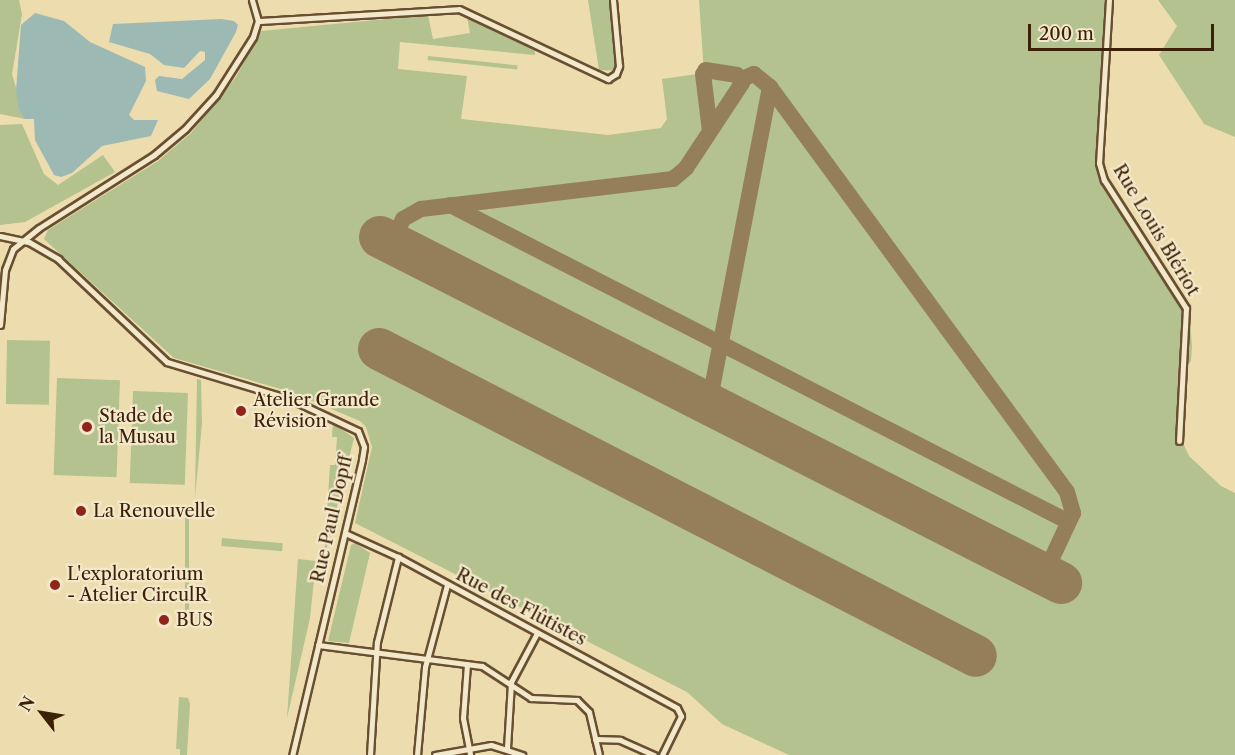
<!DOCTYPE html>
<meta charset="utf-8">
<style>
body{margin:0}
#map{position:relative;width:1235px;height:755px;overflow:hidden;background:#eddcad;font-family:"Libre Caslon Text",serif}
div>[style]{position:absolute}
.green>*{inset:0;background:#b3c28e;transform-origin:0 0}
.water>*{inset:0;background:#9db9b4}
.taxiway>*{height:16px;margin:-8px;padding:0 8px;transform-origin:8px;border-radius:8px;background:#957e5a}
.runway>*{height:42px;margin:-21px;padding:0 21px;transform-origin:21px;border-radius:21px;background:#957e5a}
.roads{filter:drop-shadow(2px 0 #694f31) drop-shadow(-2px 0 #694f31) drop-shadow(0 2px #694f31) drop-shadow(0 -2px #694f31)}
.street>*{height:5px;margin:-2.5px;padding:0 2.5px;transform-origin:2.5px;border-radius:2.5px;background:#f3e8ca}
.dots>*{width:16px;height:16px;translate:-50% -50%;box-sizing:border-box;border:3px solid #f3e8ca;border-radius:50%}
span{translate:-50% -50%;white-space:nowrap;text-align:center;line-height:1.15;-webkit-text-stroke:4.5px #f3e8ca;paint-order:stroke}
.street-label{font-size:18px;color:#3d2008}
.poi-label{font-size:18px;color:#3d2008}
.left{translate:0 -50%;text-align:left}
.north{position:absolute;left:12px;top:683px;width:60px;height:60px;-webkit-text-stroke:4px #f3e8ca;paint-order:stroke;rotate:301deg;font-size:16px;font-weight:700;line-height:24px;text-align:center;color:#3d2008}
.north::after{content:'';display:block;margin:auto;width:21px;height:27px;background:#3d2008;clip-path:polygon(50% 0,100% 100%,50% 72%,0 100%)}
.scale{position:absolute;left:1028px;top:24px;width:186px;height:27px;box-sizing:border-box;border:3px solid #3d2008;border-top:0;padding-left:8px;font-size:18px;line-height:21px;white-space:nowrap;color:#3d2008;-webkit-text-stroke:4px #f3e8ca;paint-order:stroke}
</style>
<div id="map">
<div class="green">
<div style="clip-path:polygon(0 0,19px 0,22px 14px,12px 74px,25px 119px,0 114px)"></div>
<div style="clip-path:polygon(588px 0,616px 0,620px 71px,599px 70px)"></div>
<div style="clip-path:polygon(699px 0,1107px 0,1112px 23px,1104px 166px,1108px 182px,1189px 308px,1192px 346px,1191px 361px,1186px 368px,1183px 443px,1189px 456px,1221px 486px,1235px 493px,1235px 755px,789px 755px,722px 724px,687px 692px,355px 523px,372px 447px,366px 427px,360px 421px,291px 392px,174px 358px,44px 239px,48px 230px,158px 161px,191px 133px,236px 77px,261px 31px,428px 15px,433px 39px,470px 33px,467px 17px,512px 36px,534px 41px,535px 55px,400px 42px,398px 69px,467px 76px,461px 119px,608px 135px,661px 128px,667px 119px,662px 79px,704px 73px)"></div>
<div style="clip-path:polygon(1158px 0,1235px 0,1235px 137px,1204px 124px,1159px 55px,1177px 26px)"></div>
<div style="left:428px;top:56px;width:90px;height:4px;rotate:6deg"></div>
<div style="clip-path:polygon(22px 124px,44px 174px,58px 185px,103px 155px,115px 172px,25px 222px,0 225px,0 125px)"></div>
<div style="left:7px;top:340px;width:43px;height:64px;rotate:1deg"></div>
<div style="left:57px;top:378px;width:63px;height:97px;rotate:2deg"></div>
<div style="clip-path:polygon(197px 379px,201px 380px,202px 424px,195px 497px)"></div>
<div style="left:133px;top:391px;width:55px;height:92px;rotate:2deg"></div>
<div style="clip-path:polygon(333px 423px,354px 438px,324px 559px,330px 465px,335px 465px,337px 437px,332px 437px)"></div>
<div style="left:185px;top:516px;width:4px;height:95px"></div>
<div style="left:222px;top:538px;width:61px;height:8px;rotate:5deg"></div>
<div style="clip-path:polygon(355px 543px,370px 553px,349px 643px,328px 641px,351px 545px)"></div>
<div style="clip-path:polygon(298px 559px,316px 561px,310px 618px,287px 718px)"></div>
<div style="clip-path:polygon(179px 697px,188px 698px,190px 704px,187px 755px,180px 755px,180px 749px,176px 749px)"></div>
</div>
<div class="water">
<div style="clip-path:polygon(35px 13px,64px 21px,90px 42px,145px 67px,146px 81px,129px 115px,134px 120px,158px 120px,151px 136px,102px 146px,72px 173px,61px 177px,54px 175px,35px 140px,34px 119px,25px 119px,19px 110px,16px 90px,21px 25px)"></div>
<div style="clip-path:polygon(221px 19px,234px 21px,238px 25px,236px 32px,210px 79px,189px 99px,157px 91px,155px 80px,159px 76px,182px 79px,205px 60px,205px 52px,200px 51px,184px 68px,164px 65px,150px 54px,109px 42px,113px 24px)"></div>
</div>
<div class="taxiway">
<div style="left:703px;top:74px;width:57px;rotate:83deg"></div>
<div style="left:742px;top:79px;width:13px;rotate:-23deg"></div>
<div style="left:754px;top:74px;width:21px;rotate:39deg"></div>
<div style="left:770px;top:87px;width:502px;rotate:53.75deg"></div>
<div style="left:1067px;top:492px;width:22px;rotate:74deg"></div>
<div style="left:1073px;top:513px;width:68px;rotate:115.1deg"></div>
<div style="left:450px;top:205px;width:695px;rotate:27.12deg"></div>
<div style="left:391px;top:243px;width:27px;rotate:-63deg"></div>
<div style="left:403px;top:219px;width:21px;rotate:-29deg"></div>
<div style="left:421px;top:209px;width:254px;rotate:-6.8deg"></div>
<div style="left:673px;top:179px;width:17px;rotate:-40deg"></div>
<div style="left:686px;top:168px;width:102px;rotate:-56.6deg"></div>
<div style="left:742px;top:83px;width:9px;rotate:-122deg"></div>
<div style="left:737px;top:75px;width:32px;rotate:-171deg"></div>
<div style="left:709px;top:404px;width:323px;rotate:-79.1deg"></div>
</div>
<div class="runway">
<div style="left:380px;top:237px;width:764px;rotate:26.93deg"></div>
<div style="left:379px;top:349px;width:671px;rotate:27.21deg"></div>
</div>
<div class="roads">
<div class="street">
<div style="left:1109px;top:0;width:163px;rotate:93.5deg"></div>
<div style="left:1099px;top:163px;width:18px;rotate:74deg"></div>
<div style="left:1104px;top:180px;width:152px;rotate:57.4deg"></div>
<div style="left:1186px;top:308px;width:133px;rotate:93deg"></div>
<div style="left:258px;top:21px;width:201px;rotate:-3.4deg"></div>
<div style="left:459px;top:9px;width:165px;rotate:25.2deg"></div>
<div style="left:608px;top:79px;width:9px;rotate:-32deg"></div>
<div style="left:616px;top:74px;width:9px;rotate:-69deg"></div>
<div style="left:619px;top:66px;width:66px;rotate:-95.2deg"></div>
<div style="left:0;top:236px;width:30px;rotate:12deg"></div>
<div style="left:29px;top:242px;width:34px;rotate:30deg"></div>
<div style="left:58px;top:259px;width:150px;rotate:43.4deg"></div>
<div style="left:167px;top:362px;width:128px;rotate:16.7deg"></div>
<div style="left:290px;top:399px;width:75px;rotate:25.2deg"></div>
<div style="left:358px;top:431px;width:17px;rotate:69deg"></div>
<div style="left:364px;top:447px;width:13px;rotate:99deg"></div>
<div style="left:362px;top:460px;width:303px;rotate:103.3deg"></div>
<div style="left:0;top:325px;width:55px;rotate:-84.8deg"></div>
<div style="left:5px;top:270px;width:22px;rotate:-69deg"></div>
<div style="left:13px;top:249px;width:33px;rotate:-39deg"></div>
<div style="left:39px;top:228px;width:136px;rotate:-32.4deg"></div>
<div style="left:154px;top:155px;width:40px;rotate:-40deg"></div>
<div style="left:185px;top:129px;width:46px;rotate:-47.6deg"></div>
<div style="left:216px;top:95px;width:69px;rotate:-57.5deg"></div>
<div style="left:253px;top:37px;width:17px;rotate:-73deg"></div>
<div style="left:258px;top:21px;width:22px;rotate:-106deg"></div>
<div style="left:345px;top:533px;width:58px;rotate:24.4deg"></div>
<div style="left:398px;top:557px;width:317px;rotate:28.4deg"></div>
<div style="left:677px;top:708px;width:9px;rotate:63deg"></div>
<div style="left:681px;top:716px;width:43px;rotate:116deg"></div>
<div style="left:318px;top:645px;width:165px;rotate:7.3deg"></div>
<div style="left:482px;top:666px;width:59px;rotate:33.1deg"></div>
<div style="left:531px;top:698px;width:46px;rotate:2.5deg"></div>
<div style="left:577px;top:700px;width:17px;rotate:45deg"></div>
<div style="left:589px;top:712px;width:44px;rotate:76.9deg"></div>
<div style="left:467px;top:664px;width:54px;rotate:94.2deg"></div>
<div style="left:463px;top:718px;width:38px;rotate:79deg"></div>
<div style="left:595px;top:739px;width:25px;rotate:2deg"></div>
<div style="left:620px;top:740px;width:37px;rotate:24deg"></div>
<div style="left:507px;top:748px;width:66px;rotate:-86.5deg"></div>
<div style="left:511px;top:682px;width:55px;rotate:-62deg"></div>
<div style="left:370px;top:755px;width:113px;rotate:-86.5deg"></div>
<div style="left:377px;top:642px;width:88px;rotate:-76.1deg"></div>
<div style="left:417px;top:755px;width:88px;rotate:-84.8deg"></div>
<div style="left:425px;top:667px;width:85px;rotate:-75deg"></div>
<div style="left:435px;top:755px;width:57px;rotate:-10.1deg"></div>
<div style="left:491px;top:745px;width:33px;rotate:18deg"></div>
</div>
</div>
<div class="dots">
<div style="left:241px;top:411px;background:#8f2418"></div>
<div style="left:87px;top:427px;background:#8f2418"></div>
<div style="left:81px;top:511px;background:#8f2418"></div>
<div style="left:55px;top:585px;background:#8f2418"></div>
<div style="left:164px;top:620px;background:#8f2418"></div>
</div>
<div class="street-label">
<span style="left:1156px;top:230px;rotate:59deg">Rue Louis Blériot</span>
<span style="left:332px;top:519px;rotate:-77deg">Rue Paul Dopff</span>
<span style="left:521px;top:607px;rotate:28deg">Rue des Flûtistes</span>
</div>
<div class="poi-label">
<span class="left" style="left:253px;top:411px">Atelier Grande<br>Révision</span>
<span class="left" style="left:99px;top:427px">Stade de<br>la Musau</span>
<span class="left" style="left:93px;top:511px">La Renouvelle</span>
<span class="left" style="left:67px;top:585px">L'exploratorium<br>- Atelier CirculR</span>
<span class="left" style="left:176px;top:620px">BUS</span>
</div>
<div class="north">N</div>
<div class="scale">200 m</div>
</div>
